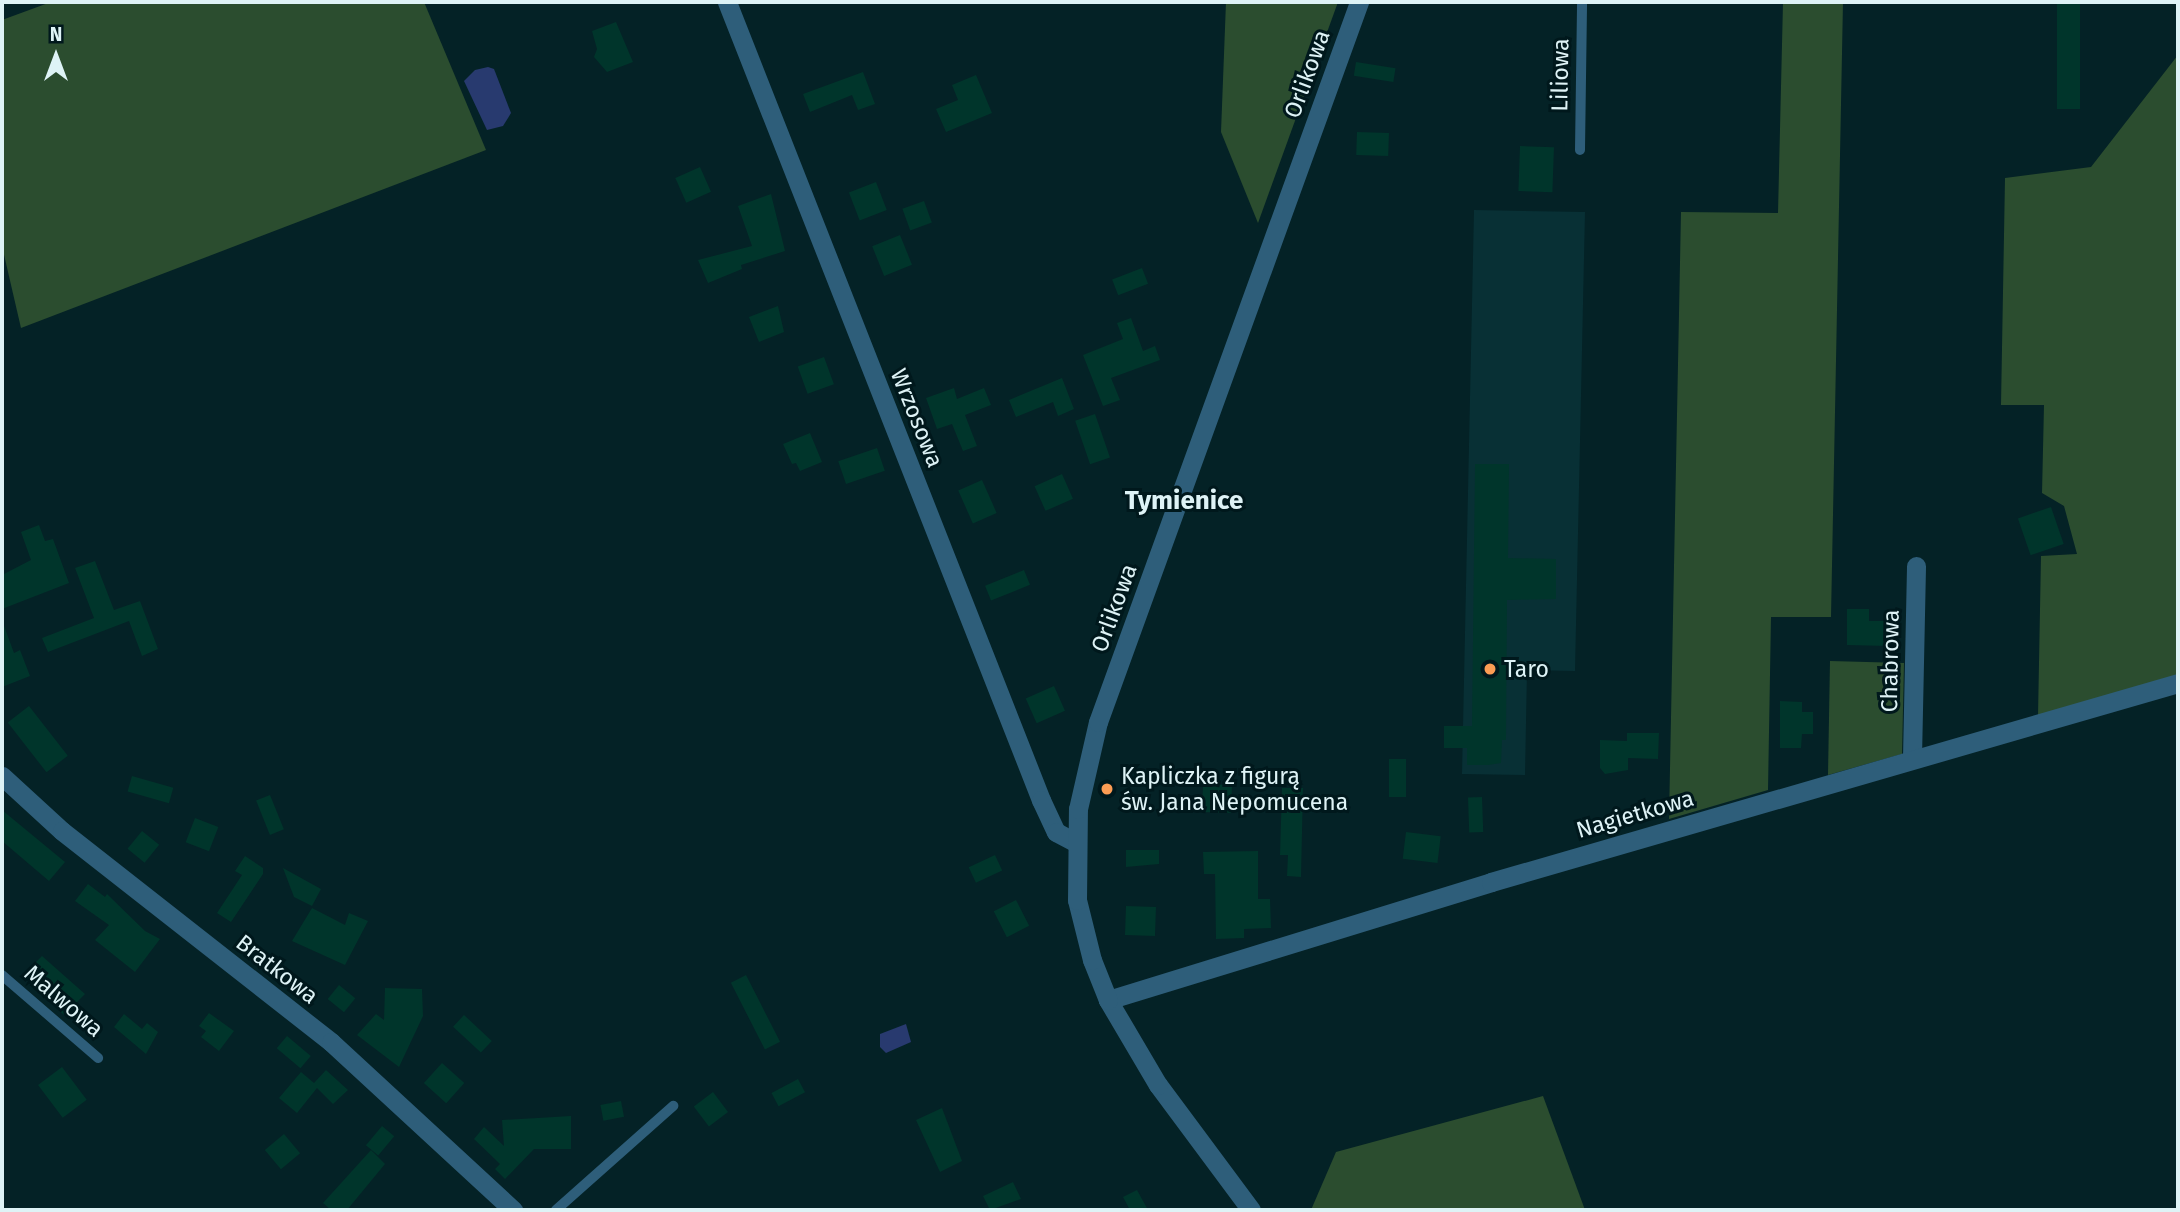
<!DOCTYPE html>
<meta charset="utf-8">
<style>
body{margin:0}
#map{position:relative;width:2180px;height:1212px;overflow:hidden;background:#042226;font-family:"Fira Sans",sans-serif}
div>[style]{position:absolute}
.built>*{inset:0;background:#083035}
.green>*{inset:0;background:#2b4d2f}
.water>*{inset:0;background:#283a6f}
.building>*{inset:0;background:#00352b;transform-origin:0 0}
.service>*{height:10px;margin:-5px;padding:0 5px;transform-origin:5px;border-radius:5px;background:#2e5e7a}
.minor>*{height:19px;margin:-9.5px;padding:0 9.5px;transform-origin:9.5px;border-radius:9.5px;background:#2e5e7a}
.tertiary>*{height:19px;margin:-9.5px;padding:0 9.5px;transform-origin:9.5px;border-radius:9.5px;background:#2e5e7a}
.dots>*{width:19px;height:19px;translate:-50% -50%;box-sizing:border-box;border:4px solid #00181c;border-radius:50%}
span{translate:-50% -50%;white-space:nowrap;text-align:center;line-height:1.15;-webkit-text-stroke:6px #00181c;paint-order:stroke}
.street-label{font-size:23px;color:#def3f6}
.poi-label{font-size:23px;color:#def3f6}
.left{translate:0 -50%;text-align:left}
.quarter-label{font-size:26px;color:#def3f6;font-weight:700}
.frame{position:absolute;inset:0;border:4px solid #def3f6;pointer-events:none}
.north{position:absolute;left:21px;top:21px;width:70px;height:70px;-webkit-text-stroke:5px #00181c;paint-order:stroke;rotate:0deg;font-size:19px;font-weight:700;line-height:28px;text-align:center;color:#def3f6}
.north::after{content:'';display:block;margin:auto;width:24px;height:32px;background:#def3f6;clip-path:polygon(50% 0,100% 100%,50% 72%,0 100%)}
</style>
<div id="map">
<div class="built">
<div style="clip-path:polygon(1474px 210px,1585px 212px,1575px 671px,1527px 670px,1525px 775px,1462px 774px)"></div>
</div>
<div class="green">
<div style="clip-path:polygon(51px 2px,424px 2px,486px 150px,21px 328px,2px 246px,2px 20px)"></div>
<div style="clip-path:polygon(1226px 2px,1338px 2px,1258px 223px,1221px 132px)"></div>
<div style="clip-path:polygon(1783px 2px,1843px 2px,1831px 617px,1771px 617px,1768px 790px,1669px 819px,1681px 212px,1778px 213px)"></div>
<div style="clip-path:polygon(2178px 55px,2178px 676px,2038px 716px,2041px 556px,2077px 554px,2064px 506px,2042px 493px,2044px 405px,2001px 405px,2005px 178px,2091px 167px)"></div>
<div style="clip-path:polygon(1830px 661px,1904px 663px,1902px 754px,1828px 775px)"></div>
<div style="clip-path:polygon(1543px 1096px,1585px 1210px,1311px 1210px,1336px 1152px)"></div>
</div>
<div class="water">
<div style="clip-path:polygon(488px 67px,494px 69px,511px 113px,503px 126px,487px 130px,464px 81px,475px 70px)"></div>
<div style="clip-path:polygon(906px 1024px,911px 1042px,886px 1053px,880px 1047px,880px 1034px)"></div>
</div>
<div class="building">
<div style="left:2057px;top:2px;width:23px;height:107px"></div>
<div style="clip-path:polygon(616px 22px,633px 62px,607px 72px,594px 57px,597px 49px,592px 31px)"></div>
<div style="left:1356px;top:62px;width:40px;height:14px;rotate:9deg"></div>
<div style="clip-path:polygon(863px 72px,875px 104px,858px 110px,852px 95px,810px 112px,803px 94px)"></div>
<div style="clip-path:polygon(976px 75px,992px 113px,946px 132px,936px 109px,958px 100px,952px 85px)"></div>
<div style="left:1357px;top:132px;width:32px;height:23px;rotate:2deg"></div>
<div style="left:1520px;top:146px;width:34px;height:45px;rotate:2deg"></div>
<div style="left:700px;top:167px;width:27px;height:27px;rotate:66deg"></div>
<div style="left:876px;top:182px;width:30px;height:29px;rotate:69deg"></div>
<div style="clip-path:polygon(771px 194px,785px 251px,741px 265px,742px 269px,708px 283px,698px 260px,752px 246px,738px 206px)"></div>
<div style="left:924px;top:201px;width:23px;height:23px;rotate:70deg"></div>
<div style="left:900px;top:235px;width:32px;height:30px;rotate:68deg"></div>
<div style="left:1142px;top:268px;width:17px;height:32px;rotate:69deg"></div>
<div style="clip-path:polygon(778px 306px,784px 332px,759px 342px,749px 317px)"></div>
<div style="clip-path:polygon(1131px 318px,1143px 351px,1155px 346px,1160px 360px,1111px 378px,1120px 400px,1103px 406px,1083px 355px,1123px 339px,1117px 323px)"></div>
<div style="left:824px;top:357px;width:29px;height:28px;rotate:70deg"></div>
<div style="clip-path:polygon(1062px 378px,1074px 409px,1058px 416px,1053px 402px,1016px 417px,1009px 400px)"></div>
<div style="clip-path:polygon(954px 388px,957px 399px,984px 388px,991px 405px,965px 415px,977px 446px,963px 451px,952px 424px,937px 429px,926px 398px)"></div>
<div style="left:1095px;top:414px;width:46px;height:21px;rotate:71deg"></div>
<div style="clip-path:polygon(810px 433px,822px 462px,800px 471px,796px 463px,792px 464px,783px 444px)"></div>
<div style="left:877px;top:448px;width:24px;height:41px;rotate:71deg"></div>
<div style="clip-path:polygon(1475px 464px,1509px 464px,1508px 558px,1556px 559px,1556px 599px,1507px 600px,1506px 740px,1502px 740px,1501px 763px,1488px 765px,1467px 765px,1467px 748px,1444px 748px,1444px 726px,1472px 726px)"></div>
<div style="left:1062px;top:474px;width:27px;height:30px;rotate:66deg"></div>
<div style="left:982px;top:480px;width:36px;height:26px;rotate:66deg"></div>
<div style="left:2051px;top:507px;width:39px;height:35px;rotate:71deg"></div>
<div style="clip-path:polygon(39px 525px,45px 541px,53px 539px,69px 583px,2px 609px,2px 575px,31px 560px,21px 532px)"></div>
<div style="clip-path:polygon(95px 561px,114px 610px,140px 601px,158px 649px,142px 656px,129px 621px,48px 652px,42px 638px,94px 618px,75px 568px)"></div>
<div style="left:1024px;top:570px;width:16px;height:42px;rotate:68deg"></div>
<div style="clip-path:polygon(1847px 609px,1869px 609px,1869px 621px,1888px 621px,1888px 646px,1847px 645px)"></div>
<div style="clip-path:polygon(3px 623px,14px 653px,20px 650px,30px 676px,2px 687px)"></div>
<div style="left:1054px;top:686px;width:27px;height:31px;rotate:66deg"></div>
<div style="clip-path:polygon(1780px 701px,1802px 702px,1802px 712px,1813px 712px,1813px 734px,1802px 734px,1801px 748px,1780px 748px)"></div>
<div style="left:29px;top:706px;width:63px;height:27px;rotate:52deg"></div>
<div style="clip-path:polygon(1627px 733px,1659px 733px,1658px 759px,1628px 758px,1628px 770px,1605px 774px,1600px 768px,1600px 740px,1627px 741px)"></div>
<div style="left:1389px;top:759px;width:17px;height:38px"></div>
<div style="left:132px;top:776px;width:43px;height:16px;rotate:16deg"></div>
<div style="left:1203px;top:784px;width:29px;height:28px;rotate:2deg"></div>
<div style="clip-path:polygon(1282px 788px,1303px 788px,1301px 877px,1287px 876px,1288px 855px,1280px 855px)"></div>
<div style="left:270px;top:795px;width:37px;height:15px;rotate:68deg"></div>
<div style="left:1482px;top:797px;width:35px;height:14px;rotate:88deg"></div>
<div style="clip-path:polygon(2px 810px,65px 862px,49px 881px,2px 841px)"></div>
<div style="left:195px;top:818px;width:25px;height:26px;rotate:21deg"></div>
<div style="left:142px;top:831px;width:22px;height:23px;rotate:39deg"></div>
<div style="left:1406px;top:832px;width:35px;height:27px;rotate:7deg"></div>
<div style="clip-path:polygon(1126px 850px,1159px 850px,1159px 864px,1126px 867px)"></div>
<div style="clip-path:polygon(1258px 851px,1258px 899px,1270px 899px,1271px 928px,1244px 929px,1244px 938px,1216px 939px,1215px 874px,1204px 874px,1203px 852px)"></div>
<div style="left:995px;top:855px;width:17px;height:29px;rotate:65deg"></div>
<div style="clip-path:polygon(245px 856px,263px 868px,263px 874px,231px 922px,217px 913px,242px 875px,235px 871px)"></div>
<div style="clip-path:polygon(283px 868px,321px 889px,312px 906px,294px 897px)"></div>
<div style="clip-path:polygon(88px 884px,105px 897px,107px 894px,145px 931px,160px 939px,135px 972px,95px 940px,109px 925px,75px 901px)"></div>
<div style="left:1016px;top:900px;width:29px;height:25px;rotate:63deg"></div>
<div style="left:1126px;top:906px;width:30px;height:29px;rotate:2deg"></div>
<div style="clip-path:polygon(312px 908px,345px 925px,349px 913px,368px 921px,345px 965px,292px 941px)"></div>
<div style="clip-path:polygon(42px 956px,85px 994px,64px 1015px,52px 1004px,61px 994px,31px 967px)"></div>
<div style="left:746px;top:975px;width:75px;height:17px;rotate:63deg"></div>
<div style="left:339px;top:985px;width:21px;height:18px;rotate:39deg"></div>
<div style="clip-path:polygon(385px 988px,422px 989px,423px 1016px,399px 1067px,357px 1035px,376px 1014px,384px 1020px)"></div>
<div style="clip-path:polygon(209px 1013px,234px 1031px,219px 1051px,201px 1037px,206px 1031px,199px 1026px)"></div>
<div style="clip-path:polygon(124px 1014px,142px 1029px,147px 1023px,158px 1032px,146px 1054px,114px 1027px)"></div>
<div style="left:464px;top:1015px;width:38px;height:16px;rotate:43deg"></div>
<div style="left:287px;top:1036px;width:31px;height:16px;rotate:40deg"></div>
<div style="left:442px;top:1063px;width:30px;height:27px;rotate:42deg"></div>
<div style="left:62px;top:1067px;width:41px;height:30px;rotate:53deg"></div>
<div style="clip-path:polygon(326px 1070px,348px 1090px,333px 1104px,317px 1088px,297px 1113px,279px 1098px,301px 1072px,314px 1083px)"></div>
<div style="left:798px;top:1079px;width:15px;height:30px;rotate:62deg"></div>
<div style="left:713px;top:1092px;width:25px;height:24px;rotate:53deg"></div>
<div style="left:621px;top:1101px;width:16px;height:21px;rotate:79deg"></div>
<div style="clip-path:polygon(942px 1108px,962px 1161px,940px 1172px,916px 1120px)"></div>
<div style="clip-path:polygon(571px 1116px,571px 1149px,534px 1149px,505px 1179px,495px 1169px,500px 1164px,474px 1139px,484px 1127px,504px 1146px,502px 1120px)"></div>
<div style="left:382px;top:1126px;width:16px;height:25px;rotate:40deg"></div>
<div style="left:284px;top:1134px;width:25px;height:25px;rotate:50deg"></div>
<div style="clip-path:polygon(371px 1150px,385px 1164px,347px 1210px,331px 1210px,323px 1203px)"></div>
<div style="clip-path:polygon(1013px 1182px,1021px 1199px,990px 1210px,983px 1196px)"></div>
<div style="clip-path:polygon(1137px 1190px,1148px 1210px,1130px 1210px,1123px 1197px)"></div>
</div>
<div class="service">
<div style="left:1580px;top:150px;width:148px;rotate:-89.2deg"></div>
<div style="left:2px;top:975px;width:127px;rotate:40.8deg"></div>
<div style="left:556px;top:1210px;width:157px;rotate:-41.6deg"></div>
</div>
<div class="minor">
<div style="left:727px;top:2px;width:858px;rotate:68.52deg"></div>
<div style="left:1041px;top:800px;width:35px;rotate:65deg"></div>
<div style="left:1056px;top:832px;width:21px;rotate:28deg"></div>
<div style="left:1912px;top:758px;width:192px;rotate:-88.8deg"></div>
<div style="left:2px;top:776px;width:81px;rotate:42.5deg"></div>
<div style="left:62px;top:831px;width:342px;rotate:38.1deg"></div>
<div style="left:331px;top:1042px;width:248px;rotate:42.7deg"></div>
<div style="left:1108px;top:1000px;width:401px;rotate:-17.1deg"></div>
<div style="left:1491px;top:882px;width:715px;rotate:-16.15deg"></div>
</div>
<div class="tertiary">
<div style="left:1251px;top:1210px;width:156px;rotate:-126.6deg"></div>
<div style="left:1158px;top:1085px;width:99px;rotate:-120.5deg"></div>
<div style="left:1108px;top:1000px;width:43px;rotate:-111.8deg"></div>
<div style="left:1092px;top:960px;width:62px;rotate:-104deg"></div>
<div style="left:1077px;top:900px;width:91px;rotate:-89.4deg"></div>
<div style="left:1078px;top:809px;width:89px;rotate:-77.1deg"></div>
<div style="left:1098px;top:722px;width:766px;rotate:-70.07deg"></div>
</div>
<div class="dots">
<div style="left:1490px;top:669px;background:#fc9d54"></div>
<div style="left:1107px;top:789px;background:#fc9d54"></div>
</div>
<div class="street-label">
<span style="left:1307px;top:74px;rotate:-70deg">Orlikowa</span>
<span style="left:1560px;top:75px;rotate:-89deg">Liliowa</span>
<span style="left:917px;top:418px;rotate:68deg">Wrzosowa</span>
<span style="left:1114px;top:608px;rotate:-70deg">Orlikowa</span>
<span style="left:1890px;top:661px;rotate:-89deg">Chabrowa</span>
<span style="left:1635px;top:814px;rotate:-16deg">Nagietkowa</span>
<span style="left:277px;top:969px;rotate:38deg">Bratkowa</span>
<span style="left:64px;top:1001px;rotate:41deg">Malwowa</span>
</div>
<div class="poi-label">
<span class="left" style="left:1504px;top:669px">Taro</span>
<span class="left" style="left:1121px;top:789px">Kapliczka z figurą<br>św. Jana Nepomucena</span>
</div>
<div class="quarter-label">
<span style="left:1184px;top:501px">Tymienice</span>
</div>
<div class="frame"></div>
<div class="north">N</div>
</div>
